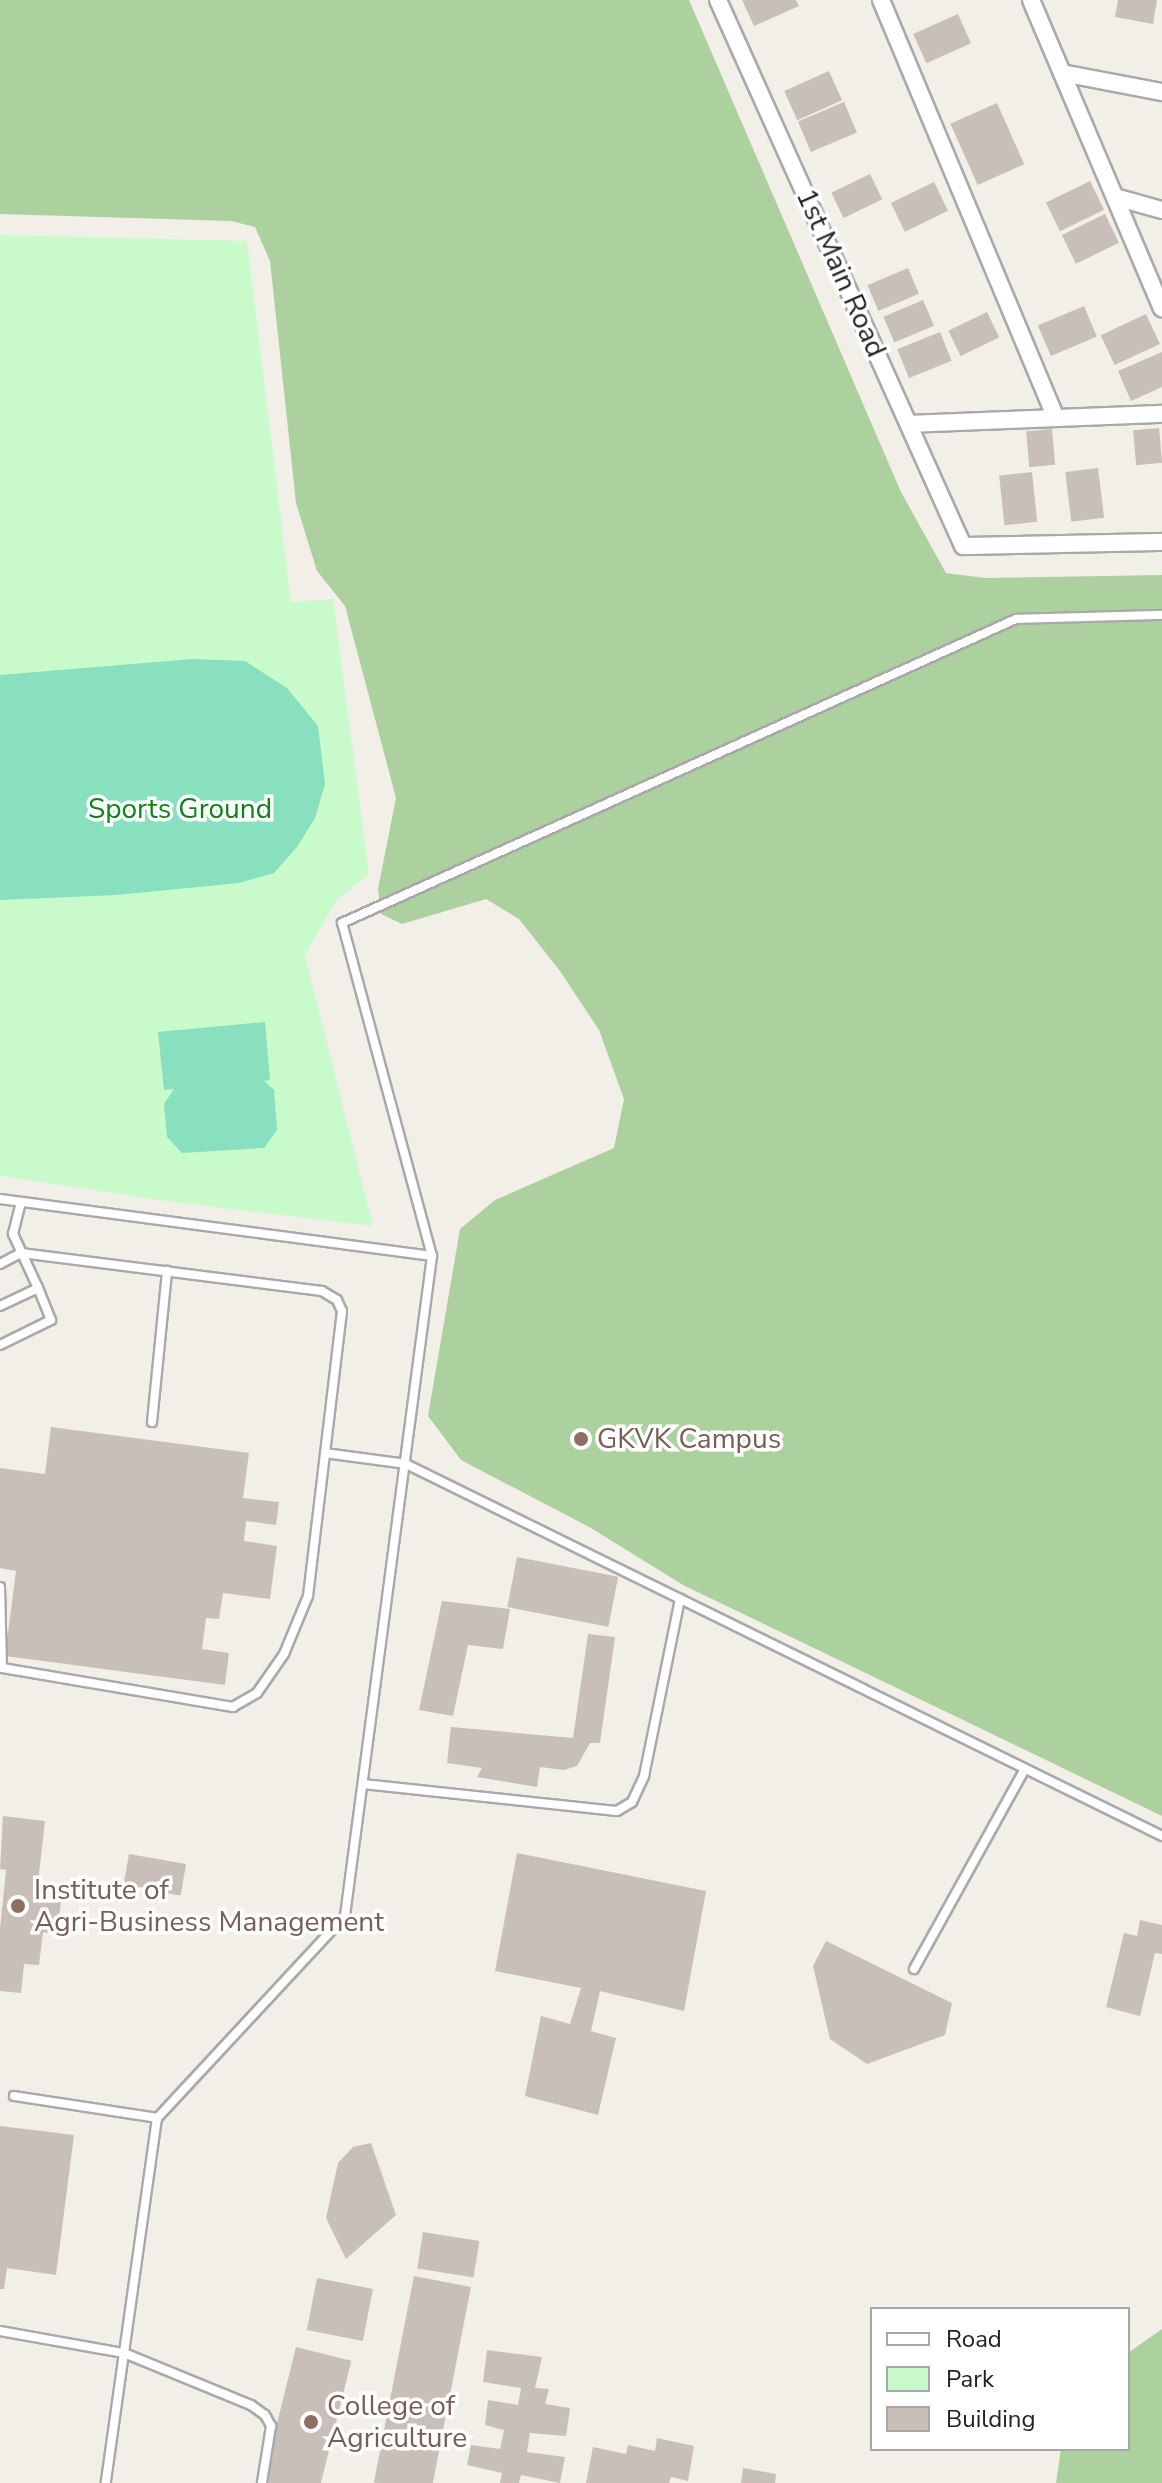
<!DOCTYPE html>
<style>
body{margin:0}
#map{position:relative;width:1162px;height:2483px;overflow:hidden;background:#f2efe9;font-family:"Nunito Sans",sans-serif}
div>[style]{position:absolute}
.forest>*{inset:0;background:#add19e}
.park>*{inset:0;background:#c8facc}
.pitch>*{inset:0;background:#88e0be}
.building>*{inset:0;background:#c7bfb8;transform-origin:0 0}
.roads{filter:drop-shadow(2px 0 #a9a9a9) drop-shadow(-2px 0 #a9a9a9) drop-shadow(0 2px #a9a9a9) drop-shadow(0 -2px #a9a9a9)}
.service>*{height:8px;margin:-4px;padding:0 4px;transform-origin:4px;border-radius:4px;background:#fff}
.minor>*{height:16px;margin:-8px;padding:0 8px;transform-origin:8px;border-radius:8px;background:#fff}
.dots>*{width:22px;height:22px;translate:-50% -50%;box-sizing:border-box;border:4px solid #fff;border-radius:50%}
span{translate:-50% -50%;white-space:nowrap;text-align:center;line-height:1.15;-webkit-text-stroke:7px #fff;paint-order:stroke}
.street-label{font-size:28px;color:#222}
.park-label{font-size:28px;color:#0c8416}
.education-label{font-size:28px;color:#785e54}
.left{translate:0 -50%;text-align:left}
.legend{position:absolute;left:870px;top:2307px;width:260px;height:144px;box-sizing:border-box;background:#fff;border:2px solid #a7a7a7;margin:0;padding:10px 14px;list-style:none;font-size:24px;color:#222}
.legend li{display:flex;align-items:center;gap:16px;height:40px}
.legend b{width:40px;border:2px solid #a7a7a7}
</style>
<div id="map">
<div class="forest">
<div style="clip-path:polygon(0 0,689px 0,901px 492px,946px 573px,985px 578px,1162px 575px,1162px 1816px,683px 1585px,591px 1528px,461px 1460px,428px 1416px,460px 1229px,495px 1200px,614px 1148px,624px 1099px,599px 1030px,560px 971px,519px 919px,486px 899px,402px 924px,381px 914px,378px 889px,396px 798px,345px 606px,317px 571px,296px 503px,270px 261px,255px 227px,231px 221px,0 214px)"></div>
<div style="clip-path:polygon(1162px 2329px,1162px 2483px,1056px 2483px,1061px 2449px,1128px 2449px,1128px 2353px)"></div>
</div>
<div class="park">
<div style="clip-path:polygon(0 235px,247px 241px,291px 602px,333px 599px,369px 874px,336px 901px,305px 955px,373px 1226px,172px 1202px,0 1176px)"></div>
</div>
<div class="pitch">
<div style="clip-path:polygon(193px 659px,245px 661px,287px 688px,318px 726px,325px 784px,315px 818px,297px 847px,274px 873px,239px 883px,117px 895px,0 900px,0 675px)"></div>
<div style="clip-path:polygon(265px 1022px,270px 1080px,264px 1081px,274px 1090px,277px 1130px,264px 1148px,182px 1153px,167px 1137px,164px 1104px,174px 1089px,164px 1090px,158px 1032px)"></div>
</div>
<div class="building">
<div style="clip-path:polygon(742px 0,796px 0,799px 6px,754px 26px)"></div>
<div style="clip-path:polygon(1118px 0,1157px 0,1153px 24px,1115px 17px)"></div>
<div style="left:958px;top:14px;width:32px;height:49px;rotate:66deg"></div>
<div style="left:829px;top:71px;width:32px;height:49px;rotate:66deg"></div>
<div style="left:844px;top:102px;width:33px;height:50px;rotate:67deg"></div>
<div style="left:997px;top:103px;width:67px;height:51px;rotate:66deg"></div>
<div style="left:870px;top:174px;width:28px;height:43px;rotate:64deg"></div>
<div style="left:1090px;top:181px;width:32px;height:49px;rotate:64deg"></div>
<div style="left:934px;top:182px;width:32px;height:48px;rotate:64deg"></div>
<div style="left:1105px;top:214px;width:32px;height:48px;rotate:64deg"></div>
<div style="left:908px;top:268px;width:28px;height:44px;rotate:67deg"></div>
<div style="left:923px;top:300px;width:28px;height:43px;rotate:67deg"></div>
<div style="left:1084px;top:306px;width:33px;height:50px;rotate:67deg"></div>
<div style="left:987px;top:312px;width:28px;height:43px;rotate:64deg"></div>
<div style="left:1146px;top:314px;width:33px;height:50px;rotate:65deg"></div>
<div style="left:940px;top:332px;width:31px;height:46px;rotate:68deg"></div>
<div style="clip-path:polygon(1162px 352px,1162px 387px,1131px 401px,1118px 371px)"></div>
<div style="left:1159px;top:428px;width:35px;height:26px;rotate:85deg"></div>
<div style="left:1052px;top:429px;width:36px;height:26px;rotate:85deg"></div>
<div style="left:1098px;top:468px;width:50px;height:33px;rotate:83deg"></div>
<div style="left:1032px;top:472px;width:50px;height:33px;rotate:84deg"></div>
<div style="clip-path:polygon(51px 1427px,249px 1453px,243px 1498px,279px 1502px,276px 1525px,246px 1521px,244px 1541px,277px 1546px,270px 1599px,223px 1593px,219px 1619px,206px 1618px,202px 1649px,229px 1653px,225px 1685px,5px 1656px,16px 1571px,0 1568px,0 1468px,45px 1474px)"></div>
<div style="left:517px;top:1557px;width:103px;height:51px;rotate:11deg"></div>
<div style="clip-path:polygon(442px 1601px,510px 1609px,503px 1649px,468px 1645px,453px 1716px,419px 1710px)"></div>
<div style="clip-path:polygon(588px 1634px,615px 1637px,600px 1743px,590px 1743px,577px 1766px,564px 1770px,540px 1767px,537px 1787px,477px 1777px,482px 1768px,447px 1763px,451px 1727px,573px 1738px)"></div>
<div style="clip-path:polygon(3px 1816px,45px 1821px,37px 1891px,62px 1894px,57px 1934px,43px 1932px,39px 1965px,24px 1964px,21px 1993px,0 1991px,0 1929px,6px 1870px,0 1869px)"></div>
<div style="clip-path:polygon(517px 1853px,706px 1891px,684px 2011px,600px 1991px,591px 2031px,616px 2038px,598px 2115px,525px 2096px,541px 2016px,570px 2024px,581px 1988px,495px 1971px)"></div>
<div style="left:129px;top:1854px;width:58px;height:32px;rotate:10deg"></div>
<div style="clip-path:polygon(1140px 1920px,1162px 1925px,1162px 1954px,1155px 1953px,1140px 2016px,1106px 2007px,1124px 1933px,1137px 1936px)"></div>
<div style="clip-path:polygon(826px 1941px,952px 2003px,945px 2035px,867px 2064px,830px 2039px,813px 1966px)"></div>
<div style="clip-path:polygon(0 2126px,74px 2135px,56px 2275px,7px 2268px,4px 2289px,0 2289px)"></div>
<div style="clip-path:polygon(371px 2143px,396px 2215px,346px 2259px,326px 2218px,338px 2163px,353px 2147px)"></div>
<div style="left:423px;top:2232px;width:57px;height:37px;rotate:9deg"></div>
<div style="left:414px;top:2276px;width:58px;height:210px;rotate:11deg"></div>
<div style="left:317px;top:2278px;width:57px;height:53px;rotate:11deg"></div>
<div style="left:296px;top:2347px;width:57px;height:138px;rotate:14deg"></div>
<div style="clip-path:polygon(487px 2350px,542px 2357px,535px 2388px,549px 2389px,545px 2404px,570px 2408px,566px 2436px,530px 2433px,527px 2452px,565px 2457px,560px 2483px,521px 2475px,519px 2483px,500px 2483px,502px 2473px,467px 2465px,471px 2445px,500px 2449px,504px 2430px,485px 2425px,488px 2400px,518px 2405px,521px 2388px,483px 2382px)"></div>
<div style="clip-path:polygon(657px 2438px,694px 2446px,688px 2481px,671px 2477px,669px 2483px,586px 2483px,593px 2447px,626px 2454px,628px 2445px,655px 2451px)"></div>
<div style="clip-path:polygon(743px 2468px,776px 2474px,775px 2483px,741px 2483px)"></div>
</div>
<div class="roads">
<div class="service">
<div style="left:0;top:1199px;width:436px;rotate:7.5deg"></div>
<div style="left:432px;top:1256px;width:666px;rotate:97.51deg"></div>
<div style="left:345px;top:1916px;width:276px;rotate:132.9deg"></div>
<div style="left:157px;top:2118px;width:369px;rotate:98deg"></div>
<div style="left:432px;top:1256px;width:345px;rotate:-105.1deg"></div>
<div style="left:342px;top:923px;width:739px;rotate:-24.28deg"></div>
<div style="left:1016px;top:619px;width:146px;rotate:-1.6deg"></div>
<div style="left:0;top:1264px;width:24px;rotate:-28deg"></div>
<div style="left:21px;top:1253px;width:303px;rotate:7.2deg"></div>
<div style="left:322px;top:1291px;width:17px;rotate:31deg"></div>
<div style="left:337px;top:1300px;width:12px;rotate:66deg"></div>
<div style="left:342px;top:1311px;width:287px;rotate:96.8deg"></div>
<div style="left:308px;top:1596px;width:63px;rotate:112.5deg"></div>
<div style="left:284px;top:1654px;width:47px;rotate:124.7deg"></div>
<div style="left:257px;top:1693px;width:28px;rotate:150deg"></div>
<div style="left:233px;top:1707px;width:234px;rotate:-170.4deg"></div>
<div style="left:2px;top:1668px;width:81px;rotate:-91.4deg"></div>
<div style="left:0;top:1306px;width:42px;rotate:-25.3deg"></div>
<div style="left:38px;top:1288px;width:60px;rotate:-114.8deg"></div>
<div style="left:13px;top:1234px;width:33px;rotate:-76deg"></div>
<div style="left:0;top:1345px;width:57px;rotate:-26.1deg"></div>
<div style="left:51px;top:1320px;width:35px;rotate:-112deg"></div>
<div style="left:152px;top:1422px;width:152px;rotate:-84.3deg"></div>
<div style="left:325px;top:1453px;width:82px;rotate:7.7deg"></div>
<div style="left:406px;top:1464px;width:843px;rotate:26.2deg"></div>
<div style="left:363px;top:1784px;width:255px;rotate:6.1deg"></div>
<div style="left:617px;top:1811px;width:17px;rotate:-31deg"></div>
<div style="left:632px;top:1802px;width:29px;rotate:-65deg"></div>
<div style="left:644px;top:1776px;width:181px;rotate:-78.5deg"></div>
<div style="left:914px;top:1969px;width:229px;rotate:-61deg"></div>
<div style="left:14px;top:2096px;width:145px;rotate:8.7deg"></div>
<div style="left:0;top:2331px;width:126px;rotate:10.1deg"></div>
<div style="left:124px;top:2353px;width:137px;rotate:22.3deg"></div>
<div style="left:251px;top:2405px;width:17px;rotate:36deg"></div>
<div style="left:265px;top:2415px;width:13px;rotate:61deg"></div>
<div style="left:271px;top:2426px;width:58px;rotate:99deg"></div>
</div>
<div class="minor">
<div style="left:718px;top:0;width:598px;rotate:65.83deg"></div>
<div style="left:963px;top:546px;width:199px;rotate:-1.2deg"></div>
<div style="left:881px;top:0;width:453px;rotate:67.3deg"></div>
<div style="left:1031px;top:0;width:335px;rotate:67deg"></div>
<div style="left:1062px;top:73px;width:102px;rotate:10.8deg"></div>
<div style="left:1115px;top:197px;width:49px;rotate:15.5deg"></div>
<div style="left:909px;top:424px;width:253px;rotate:-2.3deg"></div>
</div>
</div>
<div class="dots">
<div style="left:581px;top:1439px;background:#8d6e63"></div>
<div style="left:18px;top:1906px;background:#8d6e63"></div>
<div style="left:311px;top:2422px;background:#8d6e63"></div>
</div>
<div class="street-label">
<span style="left:841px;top:273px;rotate:66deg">1st Main Road</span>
</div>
<div class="park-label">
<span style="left:180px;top:809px">Sports Ground</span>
</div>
<div class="education-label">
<span class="left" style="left:597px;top:1439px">GKVK Campus</span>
<span class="left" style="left:34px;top:1906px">Institute of<br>Agri-Business Management</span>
<span class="left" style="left:327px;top:2422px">College of<br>Agriculture</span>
</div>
<ul class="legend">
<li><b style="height:10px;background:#fff"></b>Road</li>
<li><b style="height:22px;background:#c8facc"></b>Park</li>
<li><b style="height:22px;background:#c7bfb8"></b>Building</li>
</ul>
</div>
